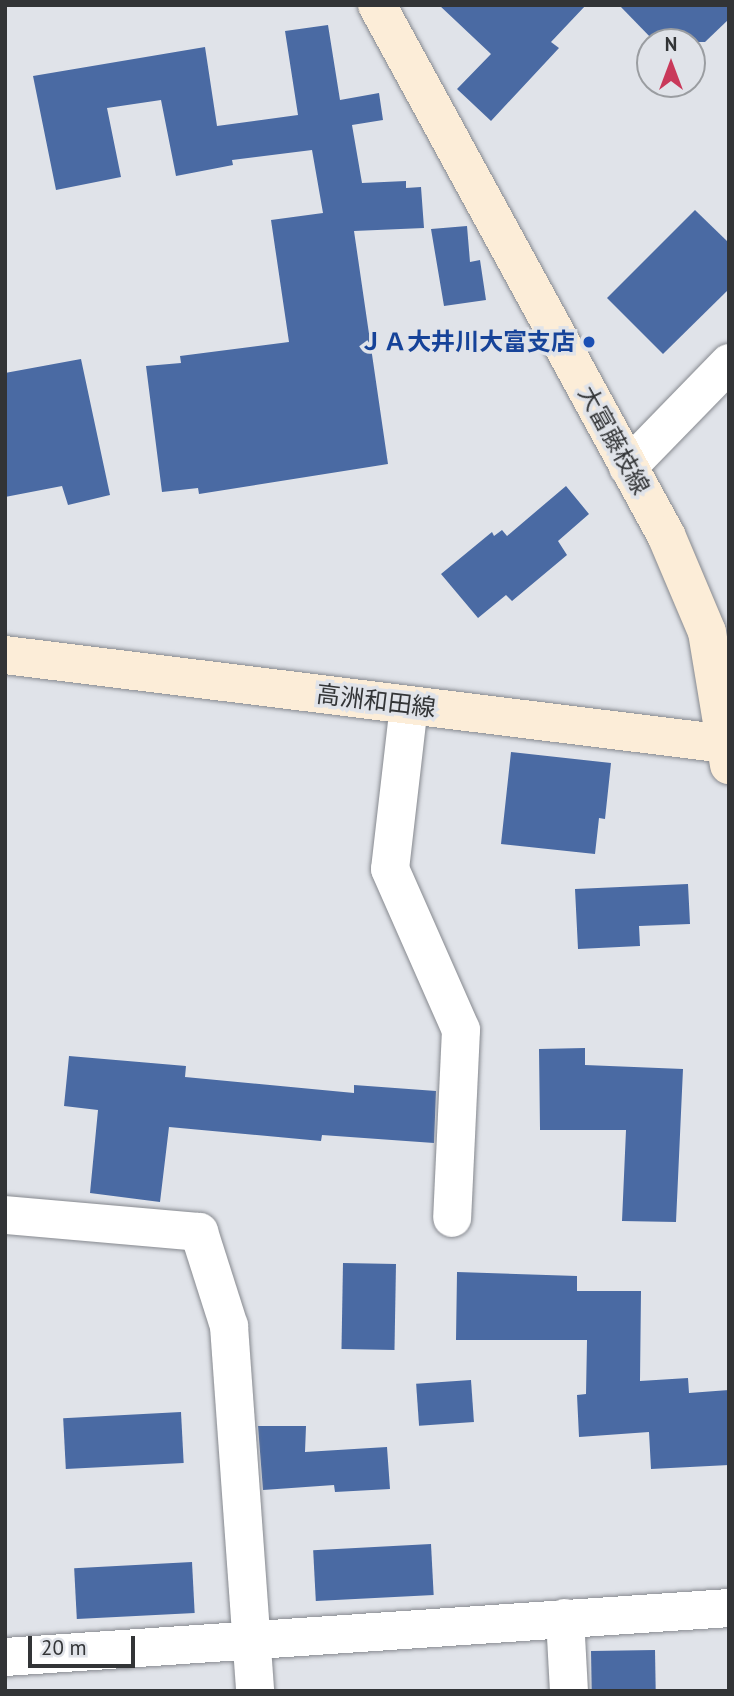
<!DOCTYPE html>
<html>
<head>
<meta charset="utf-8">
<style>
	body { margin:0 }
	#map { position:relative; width:734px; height:1696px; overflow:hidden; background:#e0e3e9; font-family:"PT Sans","Noto Sans JP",sans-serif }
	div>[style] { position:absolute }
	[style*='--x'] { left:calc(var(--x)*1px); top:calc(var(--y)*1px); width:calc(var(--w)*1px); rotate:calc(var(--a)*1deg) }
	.building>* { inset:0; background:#4a6aa3; transform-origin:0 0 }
	.roads { filter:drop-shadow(0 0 2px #86898f) drop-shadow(0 0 2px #86898f) }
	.street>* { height:38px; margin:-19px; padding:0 19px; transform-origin:19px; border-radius:19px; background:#fff }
	.secondary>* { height:38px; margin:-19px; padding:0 19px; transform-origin:19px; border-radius:19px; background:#fcedd8 }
	.dots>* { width:19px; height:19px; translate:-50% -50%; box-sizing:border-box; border:4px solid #e0e3e9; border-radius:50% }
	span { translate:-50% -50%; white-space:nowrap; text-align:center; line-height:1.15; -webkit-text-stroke:7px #e0e3e9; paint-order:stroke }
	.transit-label { font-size:24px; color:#164399; font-weight:700 }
	.right { translate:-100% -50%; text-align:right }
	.street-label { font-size:24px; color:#323436 }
	.frame { position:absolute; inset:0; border:7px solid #323436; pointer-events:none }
	.north { position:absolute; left:636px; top:28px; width:70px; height:70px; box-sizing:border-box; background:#e0e3e9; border:2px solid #9a9da1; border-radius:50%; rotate:0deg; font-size:19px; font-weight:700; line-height:28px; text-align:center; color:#323436 }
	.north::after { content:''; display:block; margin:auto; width:24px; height:32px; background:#c9395a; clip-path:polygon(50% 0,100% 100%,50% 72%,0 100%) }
	.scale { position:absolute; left:28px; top:1636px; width:107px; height:32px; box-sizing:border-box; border:4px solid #323436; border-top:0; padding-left:9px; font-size:21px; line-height:24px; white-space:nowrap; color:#323436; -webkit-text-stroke:5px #e0e3e9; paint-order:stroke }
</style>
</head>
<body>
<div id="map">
	<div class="building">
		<div style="clip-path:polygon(439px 5px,586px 5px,551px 42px,559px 48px,491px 121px,457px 89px,491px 54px)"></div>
		<div style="clip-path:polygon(619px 5px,729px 5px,729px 19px,705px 42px,655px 42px)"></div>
		<div style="clip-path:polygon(328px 25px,340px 100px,379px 93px,383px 120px,352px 125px,362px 183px,406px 181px,406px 188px,421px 187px,424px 228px,354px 231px,388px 464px,199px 494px,198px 488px,162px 492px,146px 366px,181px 363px,180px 356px,289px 342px,271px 220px,323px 213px,312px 150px,232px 160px,233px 165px,176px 176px,161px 100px,107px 108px,121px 177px,56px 190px,33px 76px,205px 47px,217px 126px,298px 115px,285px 31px)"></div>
		<div style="clip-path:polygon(695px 210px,729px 243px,729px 289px,663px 354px,607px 298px)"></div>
		<div style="clip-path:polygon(467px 226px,470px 262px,480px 260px,486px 300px,444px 306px,431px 229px)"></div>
		<div style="clip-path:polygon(81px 359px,110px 495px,68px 505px,62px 486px,5px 497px,5px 373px)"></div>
		<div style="clip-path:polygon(566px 486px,589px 514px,558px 541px,567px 555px,512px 601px,506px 595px,478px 618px,441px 574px,492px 532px,494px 536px,502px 530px,507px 536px)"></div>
		<div style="clip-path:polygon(511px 752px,611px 763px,605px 819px,599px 818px,595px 854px,501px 844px)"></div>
		<div style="clip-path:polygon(688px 884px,690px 924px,639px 926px,640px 946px,578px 949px,575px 889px)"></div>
		<div style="clip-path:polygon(585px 1048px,585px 1065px,683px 1069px,676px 1222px,622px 1221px,626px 1130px,540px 1130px,539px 1049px)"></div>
		<div style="clip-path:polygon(69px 1056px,186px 1066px,185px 1077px,354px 1093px,354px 1085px,436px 1091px,434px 1143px,322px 1135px,321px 1141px,169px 1127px,160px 1202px,90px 1193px,98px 1110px,64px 1106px)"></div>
		<div style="left:343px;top:1263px;width:53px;height:86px;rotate:1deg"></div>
		<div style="clip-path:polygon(457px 1272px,577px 1276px,577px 1291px,641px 1291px,640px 1381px,688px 1378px,689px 1393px,729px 1390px,729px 1465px,651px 1469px,649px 1432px,579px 1437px,577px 1395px,586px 1394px,587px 1340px,456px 1340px)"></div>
		<div style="left:471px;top:1380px;width:42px;height:55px;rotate:86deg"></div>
		<div style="left:181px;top:1412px;width:51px;height:118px;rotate:87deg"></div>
		<div style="clip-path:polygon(258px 1426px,306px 1426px,305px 1452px,387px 1447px,390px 1489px,335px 1492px,334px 1485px,263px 1490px)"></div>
		<div style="left:431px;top:1544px;width:51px;height:118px;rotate:87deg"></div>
		<div style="left:192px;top:1562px;width:51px;height:118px;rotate:87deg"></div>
		<div style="left:655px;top:1650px;width:41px;height:64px;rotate:89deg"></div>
	</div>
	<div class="roads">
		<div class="street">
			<div style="--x:628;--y:467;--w:145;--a:-45.8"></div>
			<div style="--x:409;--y:705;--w:165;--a:96.6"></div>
			<div style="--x:390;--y:869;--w:176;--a:66.2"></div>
			<div style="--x:461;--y:1030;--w:188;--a:92.7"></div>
			<div style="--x:5;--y:1215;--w:195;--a:5"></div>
			<div style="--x:199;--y:1232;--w:99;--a:72.3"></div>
			<div style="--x:229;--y:1326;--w:366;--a:85.9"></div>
			<div style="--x:565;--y:1618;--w:73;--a:86.9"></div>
			<div style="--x:5;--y:1657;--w:726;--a:-3.87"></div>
		</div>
		<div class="secondary">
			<div style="--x:377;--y:5;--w:604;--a:61.4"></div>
			<div style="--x:666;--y:535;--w:105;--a:67.1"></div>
			<div style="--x:707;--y:632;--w:135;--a:80.6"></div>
			<div style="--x:5;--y:655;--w:726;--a:7.04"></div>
		</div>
	</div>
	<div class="dots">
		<div style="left:589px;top:342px;background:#1a4fb4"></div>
	</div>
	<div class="transit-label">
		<span class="right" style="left:575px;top:342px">ＪＡ大井川大富支店</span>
	</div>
	<div class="street-label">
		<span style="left:614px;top:440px;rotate:61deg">大富藤枝線</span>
		<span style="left:376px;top:701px;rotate:7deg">高洲和田線</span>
	</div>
	<div class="frame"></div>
	<div class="north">N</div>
	<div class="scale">20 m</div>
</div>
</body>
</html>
